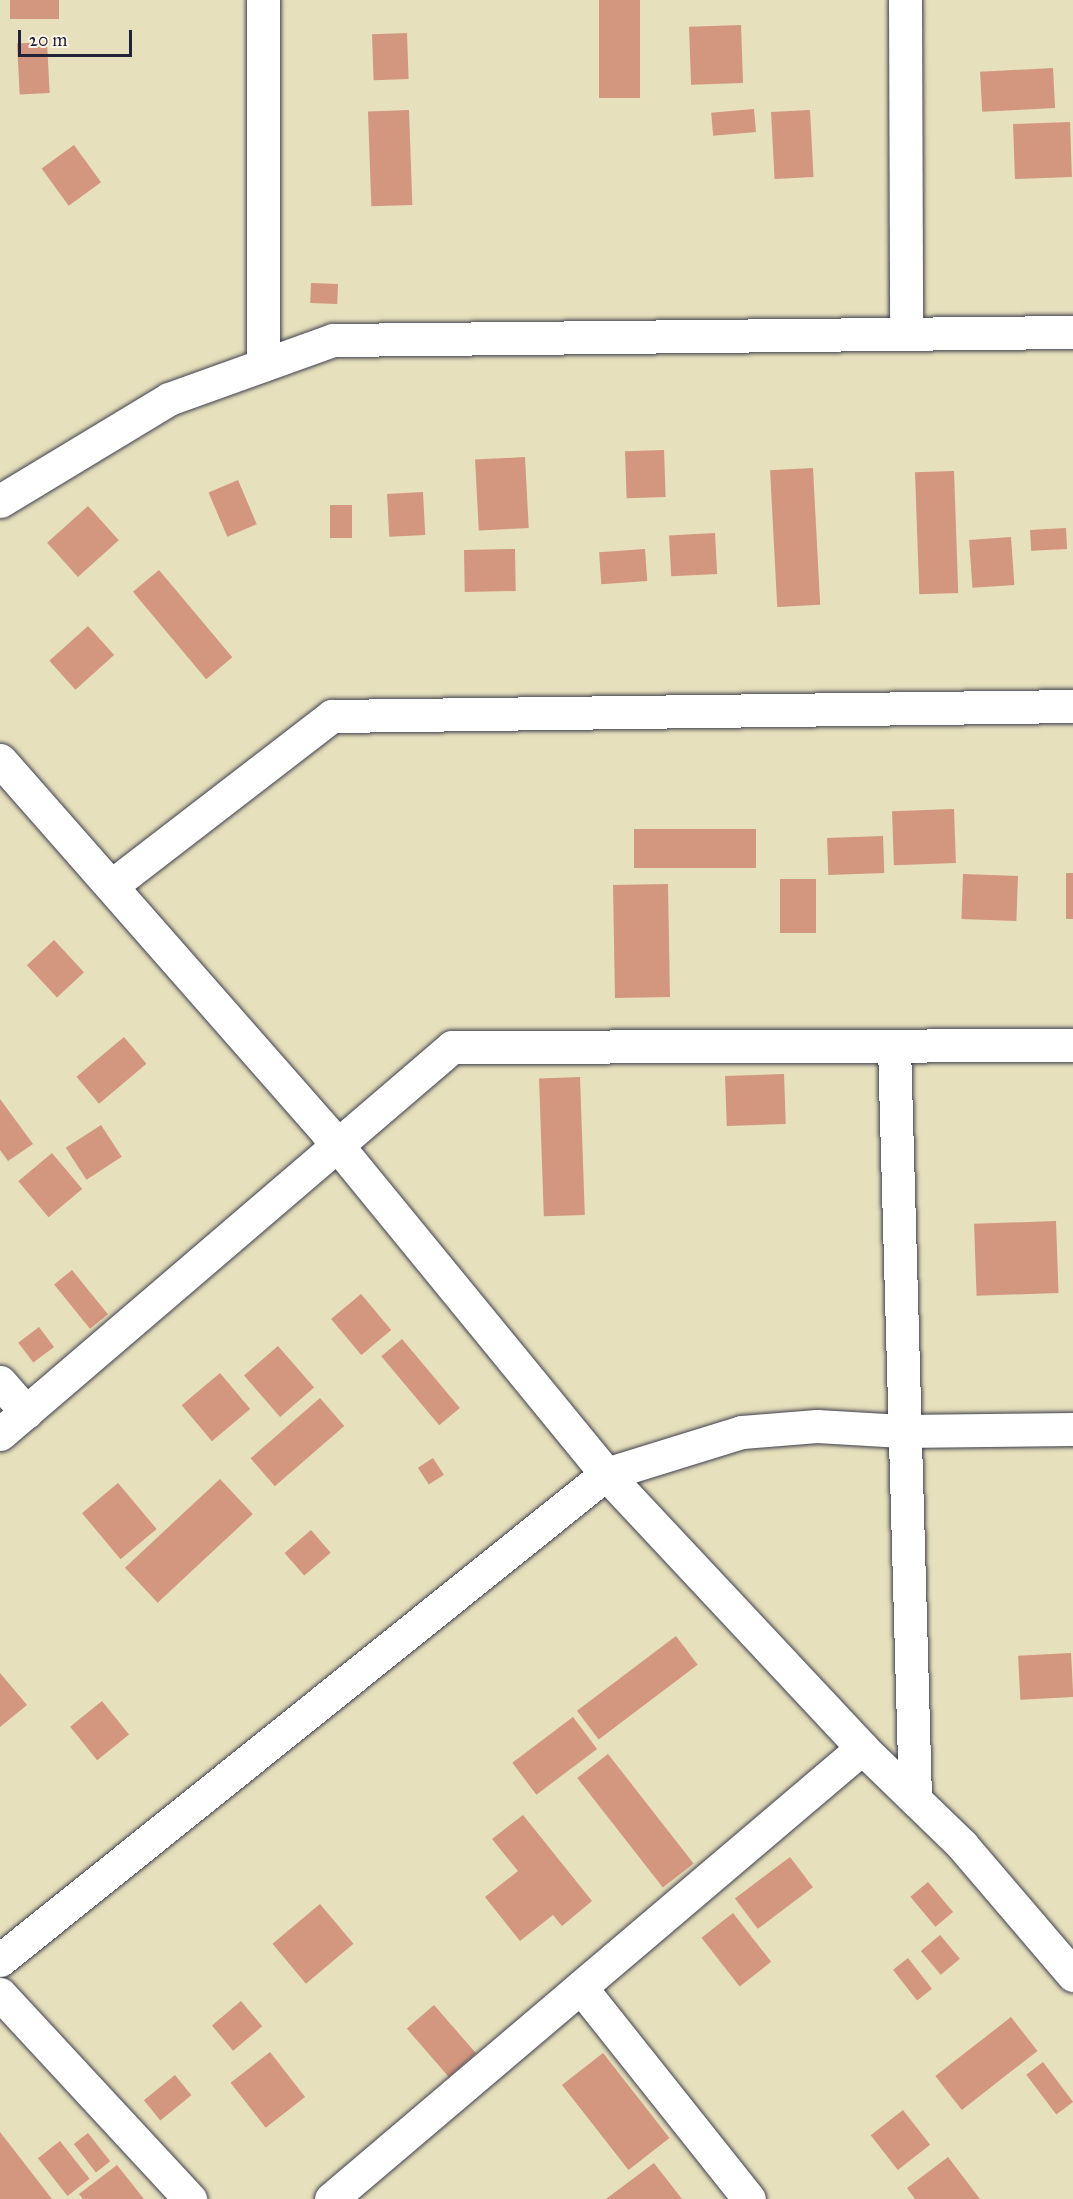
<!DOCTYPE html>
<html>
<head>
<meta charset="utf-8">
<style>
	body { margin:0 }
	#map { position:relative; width:1073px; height:2199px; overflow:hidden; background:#e6e0bc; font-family:"IM FELL Great Primer",serif }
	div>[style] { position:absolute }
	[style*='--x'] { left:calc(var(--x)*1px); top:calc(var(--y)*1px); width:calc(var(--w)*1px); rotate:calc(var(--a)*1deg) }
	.building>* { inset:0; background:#d3967f; transform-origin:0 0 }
	.roads { filter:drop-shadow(0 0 2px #3f3e4e) drop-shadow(0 0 2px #3f3e4e) }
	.minor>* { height:33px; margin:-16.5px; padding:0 16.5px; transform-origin:16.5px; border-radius:16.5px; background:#fff }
	.tertiary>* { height:33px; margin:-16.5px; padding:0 16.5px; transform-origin:16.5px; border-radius:16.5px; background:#fff }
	span { translate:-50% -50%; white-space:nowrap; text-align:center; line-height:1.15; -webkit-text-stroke:6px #fcf5e5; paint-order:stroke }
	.scale { position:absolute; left:18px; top:30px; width:114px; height:27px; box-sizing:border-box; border:3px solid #22223b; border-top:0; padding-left:8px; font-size:18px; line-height:21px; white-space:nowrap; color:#22223b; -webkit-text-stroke:4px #fcf5e5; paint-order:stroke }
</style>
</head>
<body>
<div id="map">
	<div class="building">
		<div style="left:10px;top:0;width:49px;height:19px"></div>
		<div style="left:599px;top:0;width:41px;height:98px"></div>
		<div style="left:741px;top:25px;width:58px;height:52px;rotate:88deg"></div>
		<div style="left:407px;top:33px;width:46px;height:35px;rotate:88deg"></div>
		<div style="left:47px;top:42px;width:51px;height:30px;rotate:87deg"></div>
		<div style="left:1053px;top:68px;width:40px;height:73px;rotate:87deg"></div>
		<div style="left:754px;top:109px;width:23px;height:43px;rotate:85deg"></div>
		<div style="left:409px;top:110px;width:95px;height:41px;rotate:88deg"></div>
		<div style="left:810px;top:110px;width:67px;height:39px;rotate:87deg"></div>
		<div style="left:1070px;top:122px;width:55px;height:57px;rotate:88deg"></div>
		<div style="left:74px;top:145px;width:46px;height:40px;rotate:54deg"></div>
		<div style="left:311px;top:283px;width:27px;height:20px;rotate:2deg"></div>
		<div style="left:664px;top:450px;width:47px;height:39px;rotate:88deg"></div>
		<div style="left:525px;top:457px;width:71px;height:50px;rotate:87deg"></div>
		<div style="left:813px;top:468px;width:137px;height:43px;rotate:87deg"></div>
		<div style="left:954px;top:471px;width:122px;height:39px;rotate:88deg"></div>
		<div style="left:238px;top:480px;width:48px;height:32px;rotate:67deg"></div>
		<div style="left:423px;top:492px;width:43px;height:36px;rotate:87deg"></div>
		<div style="left:330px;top:505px;width:22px;height:33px"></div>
		<div style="left:88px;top:506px;width:46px;height:55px;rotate:48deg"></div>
		<div style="left:1066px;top:528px;width:21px;height:36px;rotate:87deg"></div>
		<div style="left:715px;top:533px;width:41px;height:46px;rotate:87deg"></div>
		<div style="left:1011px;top:537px;width:48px;height:42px;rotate:86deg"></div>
		<div style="left:515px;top:549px;width:42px;height:51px;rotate:89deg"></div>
		<div style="left:645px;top:549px;width:32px;height:46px;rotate:86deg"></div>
		<div style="left:159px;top:570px;width:114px;height:34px;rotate:50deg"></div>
		<div style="left:88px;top:626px;width:39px;height:52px;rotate:48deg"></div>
		<div style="left:954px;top:809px;width:54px;height:62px;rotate:88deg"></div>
		<div style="left:756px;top:829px;width:39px;height:122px;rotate:90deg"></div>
		<div style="left:883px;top:836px;width:37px;height:56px;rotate:88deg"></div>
		<div style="left:1066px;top:873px;width:7px;height:46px"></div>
		<div style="left:963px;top:874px;width:55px;height:45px;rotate:2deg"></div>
		<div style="left:780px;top:879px;width:36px;height:54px"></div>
		<div style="left:668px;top:884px;width:113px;height:55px;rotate:89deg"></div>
		<div style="left:54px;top:940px;width:44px;height:37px;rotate:47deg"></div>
		<div style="left:124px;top:1037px;width:35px;height:62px;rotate:50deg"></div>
		<div style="left:784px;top:1074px;width:50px;height:59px;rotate:88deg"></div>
		<div style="left:580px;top:1077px;width:138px;height:41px;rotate:88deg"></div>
		<div style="clip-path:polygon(0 1099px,33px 1144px,8px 1161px,0 1150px)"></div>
		<div style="left:101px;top:1125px;width:38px;height:42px;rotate:57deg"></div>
		<div style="left:52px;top:1153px;width:47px;height:44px;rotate:50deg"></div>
		<div style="left:1056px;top:1221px;width:72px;height:82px;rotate:88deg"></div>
		<div style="left:72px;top:1270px;width:57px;height:23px;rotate:51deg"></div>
		<div style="left:361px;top:1294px;width:47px;height:39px;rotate:50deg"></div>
		<div style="left:39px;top:1327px;width:25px;height:26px;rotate:53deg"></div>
		<div style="left:402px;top:1339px;width:90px;height:27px;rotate:50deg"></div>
		<div style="left:278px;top:1346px;width:55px;height:45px;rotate:49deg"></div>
		<div style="left:220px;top:1373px;width:47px;height:50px;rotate:50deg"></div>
		<div style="left:320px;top:1398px;width:37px;height:92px;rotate:49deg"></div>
		<div style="left:433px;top:1458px;width:20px;height:18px;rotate:57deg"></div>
		<div style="left:220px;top:1479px;width:48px;height:130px;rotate:47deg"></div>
		<div style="left:118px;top:1483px;width:60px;height:47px;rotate:50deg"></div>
		<div style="left:311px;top:1530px;width:30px;height:35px;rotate:49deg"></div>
		<div style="left:676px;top:1636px;width:36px;height:124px;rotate:53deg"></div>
		<div style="left:1071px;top:1653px;width:44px;height:53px;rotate:87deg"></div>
		<div style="clip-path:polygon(0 1673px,27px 1705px,0 1727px)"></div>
		<div style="left:102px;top:1701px;width:43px;height:41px;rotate:51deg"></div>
		<div style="left:573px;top:1717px;width:40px;height:76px;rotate:53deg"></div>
		<div style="left:608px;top:1754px;width:139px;height:39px;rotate:52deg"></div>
		<div style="clip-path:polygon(523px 1815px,592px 1901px,562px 1926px,553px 1915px,520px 1941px,485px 1897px,518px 1871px,492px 1839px)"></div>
		<div style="left:790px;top:1857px;width:38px;height:69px;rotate:53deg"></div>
		<div style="left:928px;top:1882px;width:39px;height:23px;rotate:50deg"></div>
		<div style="left:320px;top:1904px;width:52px;height:62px;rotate:50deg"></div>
		<div style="left:733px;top:1913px;width:62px;height:40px;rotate:52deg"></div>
		<div style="left:940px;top:1935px;width:31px;height:25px;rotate:50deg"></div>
		<div style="left:908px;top:1958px;width:39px;height:19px;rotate:52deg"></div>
		<div style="left:241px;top:2001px;width:33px;height:38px;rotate:50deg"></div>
		<div style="left:434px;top:2005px;width:64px;height:36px;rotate:49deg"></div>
		<div style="left:1011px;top:2017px;width:43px;height:96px;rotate:52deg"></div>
		<div style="left:270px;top:2052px;width:57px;height:50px;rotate:52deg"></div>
		<div style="left:603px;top:2053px;width:108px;height:52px;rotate:52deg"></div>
		<div style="left:1043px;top:2062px;width:50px;height:21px;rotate:53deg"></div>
		<div style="left:175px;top:2075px;width:26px;height:40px;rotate:51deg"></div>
		<div style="left:903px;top:2110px;width:44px;height:41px;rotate:52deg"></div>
		<div style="clip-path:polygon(0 2132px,52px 2199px,0 2199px)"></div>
		<div style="left:88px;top:2133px;width:36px;height:18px;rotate:52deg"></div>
		<div style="left:60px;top:2141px;width:48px;height:28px;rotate:52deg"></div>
		<div style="clip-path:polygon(948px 2157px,980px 2199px,915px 2199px,907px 2188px)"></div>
		<div style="clip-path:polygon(654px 2163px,682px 2199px,606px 2199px)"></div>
		<div style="clip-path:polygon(117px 2165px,144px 2199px,83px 2199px,79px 2194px)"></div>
	</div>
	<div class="roads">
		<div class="minor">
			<div style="--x:263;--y:0;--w:365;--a:90"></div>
			<div style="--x:905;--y:0;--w:334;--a:89.8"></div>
			<div style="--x:0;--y:501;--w:197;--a:-31.1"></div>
			<div style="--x:169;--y:399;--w:174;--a:-19.8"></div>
			<div style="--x:333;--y:340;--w:740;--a:-0.62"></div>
			<div style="--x:0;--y:760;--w:497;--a:48.7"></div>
			<div style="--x:328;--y:1134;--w:439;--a:50.7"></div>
			<div style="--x:606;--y:1474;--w:375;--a:46.9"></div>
			<div style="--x:862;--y:1748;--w:139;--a:44.1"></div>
			<div style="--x:962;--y:1845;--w:171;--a:49.5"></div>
			<div style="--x:111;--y:886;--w:279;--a:-37.6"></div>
			<div style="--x:332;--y:716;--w:741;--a:-0.77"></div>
			<div style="--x:894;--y:1046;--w:753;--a:88.4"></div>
			<div style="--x:0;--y:1382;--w:40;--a:49"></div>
			<div style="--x:0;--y:1434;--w:595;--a:-40.57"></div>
			<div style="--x:452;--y:1047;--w:621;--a:-0.18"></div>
			<div style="--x:582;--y:1989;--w:268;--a:51.5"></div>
			<div style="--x:0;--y:1994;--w:280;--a:47.2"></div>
			<div style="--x:331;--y:2199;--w:697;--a:-40.34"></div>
		</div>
		<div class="tertiary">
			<div style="--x:0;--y:1960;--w:777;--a:-38.73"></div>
			<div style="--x:606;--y:1474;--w:142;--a:-17.2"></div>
			<div style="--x:742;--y:1432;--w:75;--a:-4.6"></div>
			<div style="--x:817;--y:1426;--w:85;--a:3.4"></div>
			<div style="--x:902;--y:1431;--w:171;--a:-0.7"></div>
		</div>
	</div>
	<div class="scale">20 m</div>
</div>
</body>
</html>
